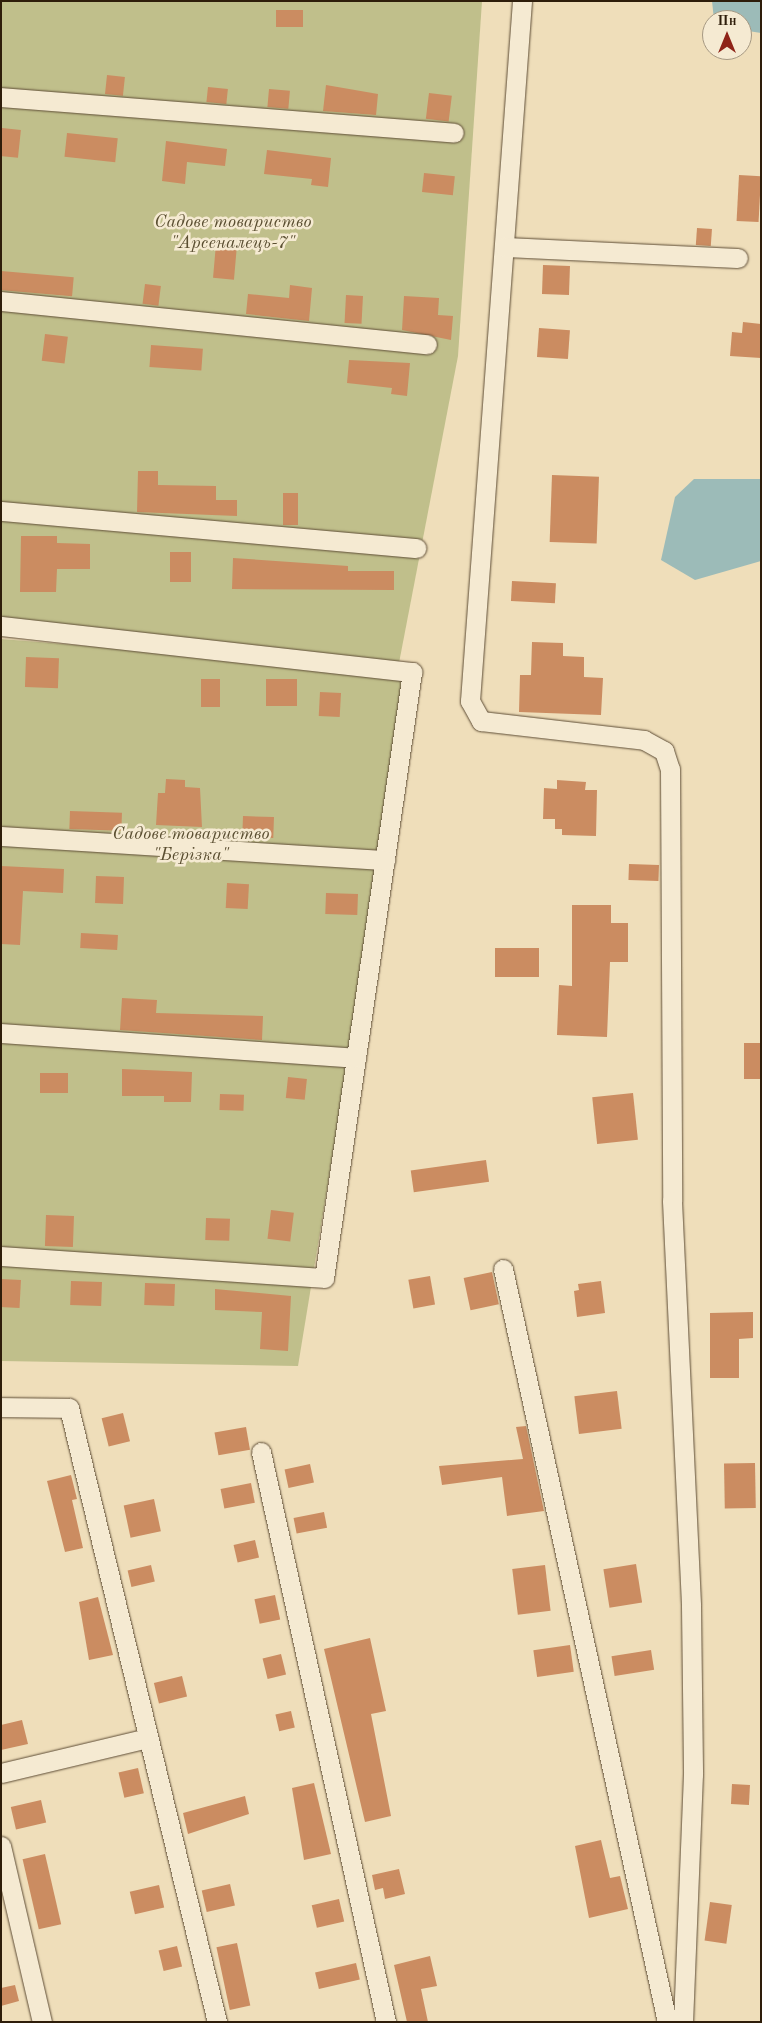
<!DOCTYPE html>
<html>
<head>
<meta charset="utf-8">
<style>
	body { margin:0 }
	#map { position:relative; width:762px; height:2023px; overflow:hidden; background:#efdeba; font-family:"Old Standard TT",serif }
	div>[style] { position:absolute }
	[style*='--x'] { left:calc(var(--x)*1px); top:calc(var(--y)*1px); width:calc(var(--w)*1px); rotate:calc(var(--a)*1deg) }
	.green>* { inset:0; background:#c0bf8b }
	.water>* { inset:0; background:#9cbbb8 }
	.building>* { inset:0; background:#cb8c61; transform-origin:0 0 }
	.roads { filter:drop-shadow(0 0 1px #5e4d36) drop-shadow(0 0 1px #5e4d36) }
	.street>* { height:19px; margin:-9.5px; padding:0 9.5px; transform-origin:9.5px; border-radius:9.5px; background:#f5ead2 }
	span { translate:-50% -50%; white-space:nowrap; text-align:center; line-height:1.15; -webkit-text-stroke:5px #f5ead2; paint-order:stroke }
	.park-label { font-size:18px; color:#5a4e31; font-style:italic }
	.frame { position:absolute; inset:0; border:2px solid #2e1d0a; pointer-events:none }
	.north { position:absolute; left:702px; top:10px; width:50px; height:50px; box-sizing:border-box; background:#f5ead2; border:1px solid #a59882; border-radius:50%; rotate:0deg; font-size:14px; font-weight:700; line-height:20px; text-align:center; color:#2e1d0a }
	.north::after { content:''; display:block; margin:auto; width:18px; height:22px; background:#8f2418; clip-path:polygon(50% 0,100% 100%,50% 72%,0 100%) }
</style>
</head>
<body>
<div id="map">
	<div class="green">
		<div style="clip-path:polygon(1px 1px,482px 1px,458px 356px,399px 663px,1px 623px)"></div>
		<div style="clip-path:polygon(1px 639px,412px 672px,298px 1366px,1px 1361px)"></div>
	</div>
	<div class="water">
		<div style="clip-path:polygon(712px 1px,761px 1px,761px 33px,742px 30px,742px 20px,714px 20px)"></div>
		<div style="clip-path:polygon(694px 479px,761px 479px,761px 561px,695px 580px,661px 560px,675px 497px)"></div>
	</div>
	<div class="building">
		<div style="left:276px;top:10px;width:27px;height:17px"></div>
		<div style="left:107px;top:75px;width:18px;height:19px;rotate:6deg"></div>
		<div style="clip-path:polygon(326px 85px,378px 94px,376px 115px,323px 111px)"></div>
		<div style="left:208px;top:87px;width:20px;height:15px;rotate:6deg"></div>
		<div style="left:269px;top:89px;width:21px;height:18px;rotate:5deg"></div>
		<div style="left:429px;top:93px;width:23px;height:26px;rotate:7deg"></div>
		<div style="left:2px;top:128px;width:19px;height:28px;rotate:6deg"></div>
		<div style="left:67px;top:133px;width:51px;height:24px;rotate:6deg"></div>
		<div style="clip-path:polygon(166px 141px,227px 149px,225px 166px,187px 162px,185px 184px,162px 181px)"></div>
		<div style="clip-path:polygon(267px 150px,331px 158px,328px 187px,311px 185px,312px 179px,264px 174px)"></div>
		<div style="left:424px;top:173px;width:31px;height:19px;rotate:6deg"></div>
		<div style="left:739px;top:175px;width:22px;height:46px;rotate:3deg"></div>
		<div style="left:697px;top:228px;width:15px;height:17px;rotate:4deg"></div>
		<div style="left:216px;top:244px;width:21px;height:34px;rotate:5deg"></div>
		<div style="left:543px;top:265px;width:27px;height:29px;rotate:2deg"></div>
		<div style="left:1px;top:271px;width:73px;height:19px;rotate:5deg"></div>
		<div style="left:145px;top:284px;width:16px;height:20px;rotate:7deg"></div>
		<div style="clip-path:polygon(290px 285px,312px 288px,309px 321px,246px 314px,248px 294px,289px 298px)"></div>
		<div style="left:346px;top:295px;width:17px;height:28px;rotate:3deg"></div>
		<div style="clip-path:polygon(404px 296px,439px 298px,438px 315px,453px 316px,451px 340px,402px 330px)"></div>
		<div style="clip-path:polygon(743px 322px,761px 324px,761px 358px,730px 356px,732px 332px,742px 333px)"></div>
		<div style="left:539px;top:328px;width:31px;height:29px;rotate:4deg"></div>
		<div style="left:45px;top:334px;width:23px;height:27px;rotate:7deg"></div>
		<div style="left:151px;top:345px;width:52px;height:22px;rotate:4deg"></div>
		<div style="clip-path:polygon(349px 360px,410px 363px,407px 396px,391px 394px,392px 388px,347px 383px)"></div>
		<div style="clip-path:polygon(138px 471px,158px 471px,158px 485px,216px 486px,216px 500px,237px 500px,237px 516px,137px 512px)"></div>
		<div style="left:552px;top:475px;width:47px;height:67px;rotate:2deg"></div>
		<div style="left:283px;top:493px;width:15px;height:32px"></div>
		<div style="clip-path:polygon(21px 536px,57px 536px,57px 543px,90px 544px,90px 569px,57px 569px,56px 592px,20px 592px)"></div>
		<div style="left:170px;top:552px;width:21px;height:30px"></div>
		<div style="clip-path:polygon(233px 558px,348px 566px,348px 571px,394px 571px,394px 590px,232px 589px)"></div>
		<div style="left:512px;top:581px;width:44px;height:20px;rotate:3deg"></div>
		<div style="clip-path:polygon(532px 642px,563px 643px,563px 656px,584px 657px,584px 677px,603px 678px,601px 715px,519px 712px,520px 675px,531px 675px)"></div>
		<div style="left:26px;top:657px;width:33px;height:30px;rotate:2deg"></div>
		<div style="left:201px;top:679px;width:19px;height:28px"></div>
		<div style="left:266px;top:679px;width:31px;height:27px"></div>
		<div style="left:320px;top:692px;width:21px;height:24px;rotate:3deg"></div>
		<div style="clip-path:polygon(166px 779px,185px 780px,185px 787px,200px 788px,202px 827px,156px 825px,158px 793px,165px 793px)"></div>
		<div style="clip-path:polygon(557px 780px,586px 782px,585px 790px,597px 790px,596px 836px,562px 835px,562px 829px,555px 829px,555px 819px,543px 819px,544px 788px,557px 789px)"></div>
		<div style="left:70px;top:811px;width:52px;height:18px;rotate:2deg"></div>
		<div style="left:243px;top:816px;width:31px;height:21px;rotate:2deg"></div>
		<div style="left:629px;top:864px;width:30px;height:16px;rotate:2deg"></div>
		<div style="clip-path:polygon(1px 866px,64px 869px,63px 893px,23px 891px,20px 945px,1px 944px)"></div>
		<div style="left:96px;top:876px;width:28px;height:27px;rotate:2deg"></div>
		<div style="left:227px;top:883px;width:22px;height:25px;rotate:3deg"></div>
		<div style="left:326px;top:893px;width:32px;height:21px;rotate:2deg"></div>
		<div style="clip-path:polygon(572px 905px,611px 905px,611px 923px,628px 923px,628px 962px,610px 962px,607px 1037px,557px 1035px,559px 985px,572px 986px)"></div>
		<div style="left:81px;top:933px;width:37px;height:15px;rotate:3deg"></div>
		<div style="left:495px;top:948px;width:44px;height:29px"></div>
		<div style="clip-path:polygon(122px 998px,157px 1000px,156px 1013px,263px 1016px,262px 1040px,120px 1030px)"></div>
		<div style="left:744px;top:1043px;width:17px;height:36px"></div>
		<div style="clip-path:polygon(122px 1069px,192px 1072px,191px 1102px,164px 1102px,164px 1096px,122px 1096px)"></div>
		<div style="left:40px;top:1073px;width:28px;height:20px"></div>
		<div style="left:288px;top:1077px;width:19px;height:21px;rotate:6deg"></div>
		<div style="left:633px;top:1093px;width:47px;height:41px;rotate:84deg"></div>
		<div style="left:220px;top:1094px;width:24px;height:16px;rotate:2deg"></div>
		<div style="left:486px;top:1160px;width:22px;height:76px;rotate:82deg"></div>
		<div style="left:271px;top:1210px;width:23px;height:29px;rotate:7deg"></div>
		<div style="left:46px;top:1215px;width:28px;height:31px;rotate:2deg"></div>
		<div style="left:206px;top:1218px;width:24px;height:22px;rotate:2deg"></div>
		<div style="left:492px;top:1272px;width:33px;height:29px;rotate:78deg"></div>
		<div style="left:430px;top:1276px;width:29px;height:22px;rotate:80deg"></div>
		<div style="left:1px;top:1279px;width:20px;height:28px;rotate:3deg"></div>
		<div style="left:71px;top:1281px;width:31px;height:24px;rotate:2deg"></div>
		<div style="clip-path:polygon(601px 1281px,605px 1313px,577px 1317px,574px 1291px,579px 1290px,578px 1284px)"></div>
		<div style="left:145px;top:1283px;width:30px;height:22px;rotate:2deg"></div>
		<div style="clip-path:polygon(215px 1289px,291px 1296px,288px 1351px,260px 1349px,262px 1312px,215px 1310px)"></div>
		<div style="clip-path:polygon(753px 1312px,753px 1338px,739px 1339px,739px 1378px,710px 1378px,710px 1313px)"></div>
		<div style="left:617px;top:1391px;width:38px;height:43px;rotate:83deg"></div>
		<div style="left:123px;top:1413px;width:29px;height:22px;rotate:76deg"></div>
		<div style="clip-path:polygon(526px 1426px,544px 1511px,507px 1516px,502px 1477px,442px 1485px,439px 1466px,523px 1459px,516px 1427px)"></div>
		<div style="left:246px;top:1427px;width:23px;height:32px;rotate:80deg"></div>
		<div style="left:755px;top:1463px;width:45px;height:31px;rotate:89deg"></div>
		<div style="left:310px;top:1464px;width:19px;height:26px;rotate:78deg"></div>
		<div style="clip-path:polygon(71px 1475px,77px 1499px,72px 1500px,83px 1548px,65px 1552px,47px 1481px)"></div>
		<div style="left:251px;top:1483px;width:20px;height:31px;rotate:79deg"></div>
		<div style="left:154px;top:1499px;width:33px;height:31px;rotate:78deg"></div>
		<div style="left:324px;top:1512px;width:16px;height:31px;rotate:79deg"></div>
		<div style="left:255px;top:1540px;width:18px;height:22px;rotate:77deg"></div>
		<div style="left:636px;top:1564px;width:39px;height:33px;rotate:81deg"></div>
		<div style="left:151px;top:1565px;width:17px;height:24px;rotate:77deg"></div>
		<div style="left:545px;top:1565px;width:46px;height:33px;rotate:83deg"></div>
		<div style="left:275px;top:1595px;width:25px;height:21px;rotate:78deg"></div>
		<div style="clip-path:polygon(98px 1597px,113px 1655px,89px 1660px,79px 1602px)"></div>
		<div style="clip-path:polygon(370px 1638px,386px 1711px,371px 1714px,391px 1816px,365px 1822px,324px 1649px)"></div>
		<div style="left:570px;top:1645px;width:27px;height:37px;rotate:82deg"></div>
		<div style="left:651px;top:1650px;width:20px;height:40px;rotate:81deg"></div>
		<div style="left:281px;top:1654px;width:21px;height:19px;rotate:76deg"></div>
		<div style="left:182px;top:1676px;width:21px;height:29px;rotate:76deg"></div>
		<div style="left:291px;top:1711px;width:17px;height:16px;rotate:77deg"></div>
		<div style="clip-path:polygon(22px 1720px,28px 1744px,1px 1750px,1px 1725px)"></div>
		<div style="left:138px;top:1768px;width:26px;height:20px;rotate:77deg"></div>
		<div style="clip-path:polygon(314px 1783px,331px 1854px,304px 1860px,292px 1788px)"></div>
		<div style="left:732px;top:1784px;width:18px;height:20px;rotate:3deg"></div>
		<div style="clip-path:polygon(245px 1796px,249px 1814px,188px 1834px,183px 1813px)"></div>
		<div style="left:41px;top:1800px;width:23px;height:31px;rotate:77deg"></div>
		<div style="clip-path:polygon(601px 1840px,610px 1878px,620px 1876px,628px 1909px,589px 1918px,575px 1846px)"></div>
		<div style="left:45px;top:1854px;width:72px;height:23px;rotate:77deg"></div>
		<div style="clip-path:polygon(399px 1869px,405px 1894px,385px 1899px,383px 1888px,375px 1890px,372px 1875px)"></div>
		<div style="left:230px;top:1884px;width:22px;height:29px;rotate:77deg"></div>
		<div style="left:159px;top:1885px;width:23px;height:30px;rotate:77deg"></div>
		<div style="left:339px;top:1899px;width:23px;height:28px;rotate:77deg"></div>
		<div style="left:710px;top:1902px;width:22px;height:39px;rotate:8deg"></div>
		<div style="left:237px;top:1943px;width:64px;height:21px;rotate:78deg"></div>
		<div style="left:177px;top:1946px;width:21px;height:19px;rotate:76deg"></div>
		<div style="clip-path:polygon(430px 1956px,437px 1986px,421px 1989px,428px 2022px,407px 2022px,394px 1965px)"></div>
		<div style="left:356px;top:1963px;width:17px;height:42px;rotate:77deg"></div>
		<div style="clip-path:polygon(15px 1985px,19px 2001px,1px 2006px,1px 1988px)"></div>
	</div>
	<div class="roads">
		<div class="street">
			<div style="--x:522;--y:1;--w:702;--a:94.25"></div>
			<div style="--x:470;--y:701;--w:23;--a:61"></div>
			<div style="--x:481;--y:721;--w:164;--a:6.6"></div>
			<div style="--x:644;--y:740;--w:23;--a:29"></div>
			<div style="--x:664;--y:751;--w:19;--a:72"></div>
			<div style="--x:670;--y:769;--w:432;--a:89.7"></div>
			<div style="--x:672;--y:1201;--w:405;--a:87.3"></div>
			<div style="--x:691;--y:1606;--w:168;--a:89.3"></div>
			<div style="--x:693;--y:1774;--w:248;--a:92.3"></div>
			<div style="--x:1;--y:97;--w:454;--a:4.5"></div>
			<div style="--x:505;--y:247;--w:233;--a:2.7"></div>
			<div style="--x:1;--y:301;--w:428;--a:5.8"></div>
			<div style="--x:1;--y:511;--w:417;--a:5.1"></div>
			<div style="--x:1;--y:626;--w:414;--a:6.4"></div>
			<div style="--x:412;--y:672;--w:612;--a:98.26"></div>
			<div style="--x:324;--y:1278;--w:324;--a:-176.1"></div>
			<div style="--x:1;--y:836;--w:385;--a:3.6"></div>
			<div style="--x:1;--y:1033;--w:356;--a:4"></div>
			<div style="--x:503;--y:1269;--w:771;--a:77.71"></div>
			<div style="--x:1;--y:1407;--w:68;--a:0.8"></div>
			<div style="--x:69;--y:1408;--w:632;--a:76.45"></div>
			<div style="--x:261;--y:1452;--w:584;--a:77.63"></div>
			<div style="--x:1;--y:1773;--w:151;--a:-13.4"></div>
			<div style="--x:1;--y:1846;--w:181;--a:76.9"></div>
		</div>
	</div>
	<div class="park-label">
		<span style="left:233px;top:233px">Садове товариство<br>"Арсеналець-7"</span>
		<span style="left:191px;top:845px">Садове товариство<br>"Берізка"</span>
	</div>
	<div class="frame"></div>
	<div class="north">Пн</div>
</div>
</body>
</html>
